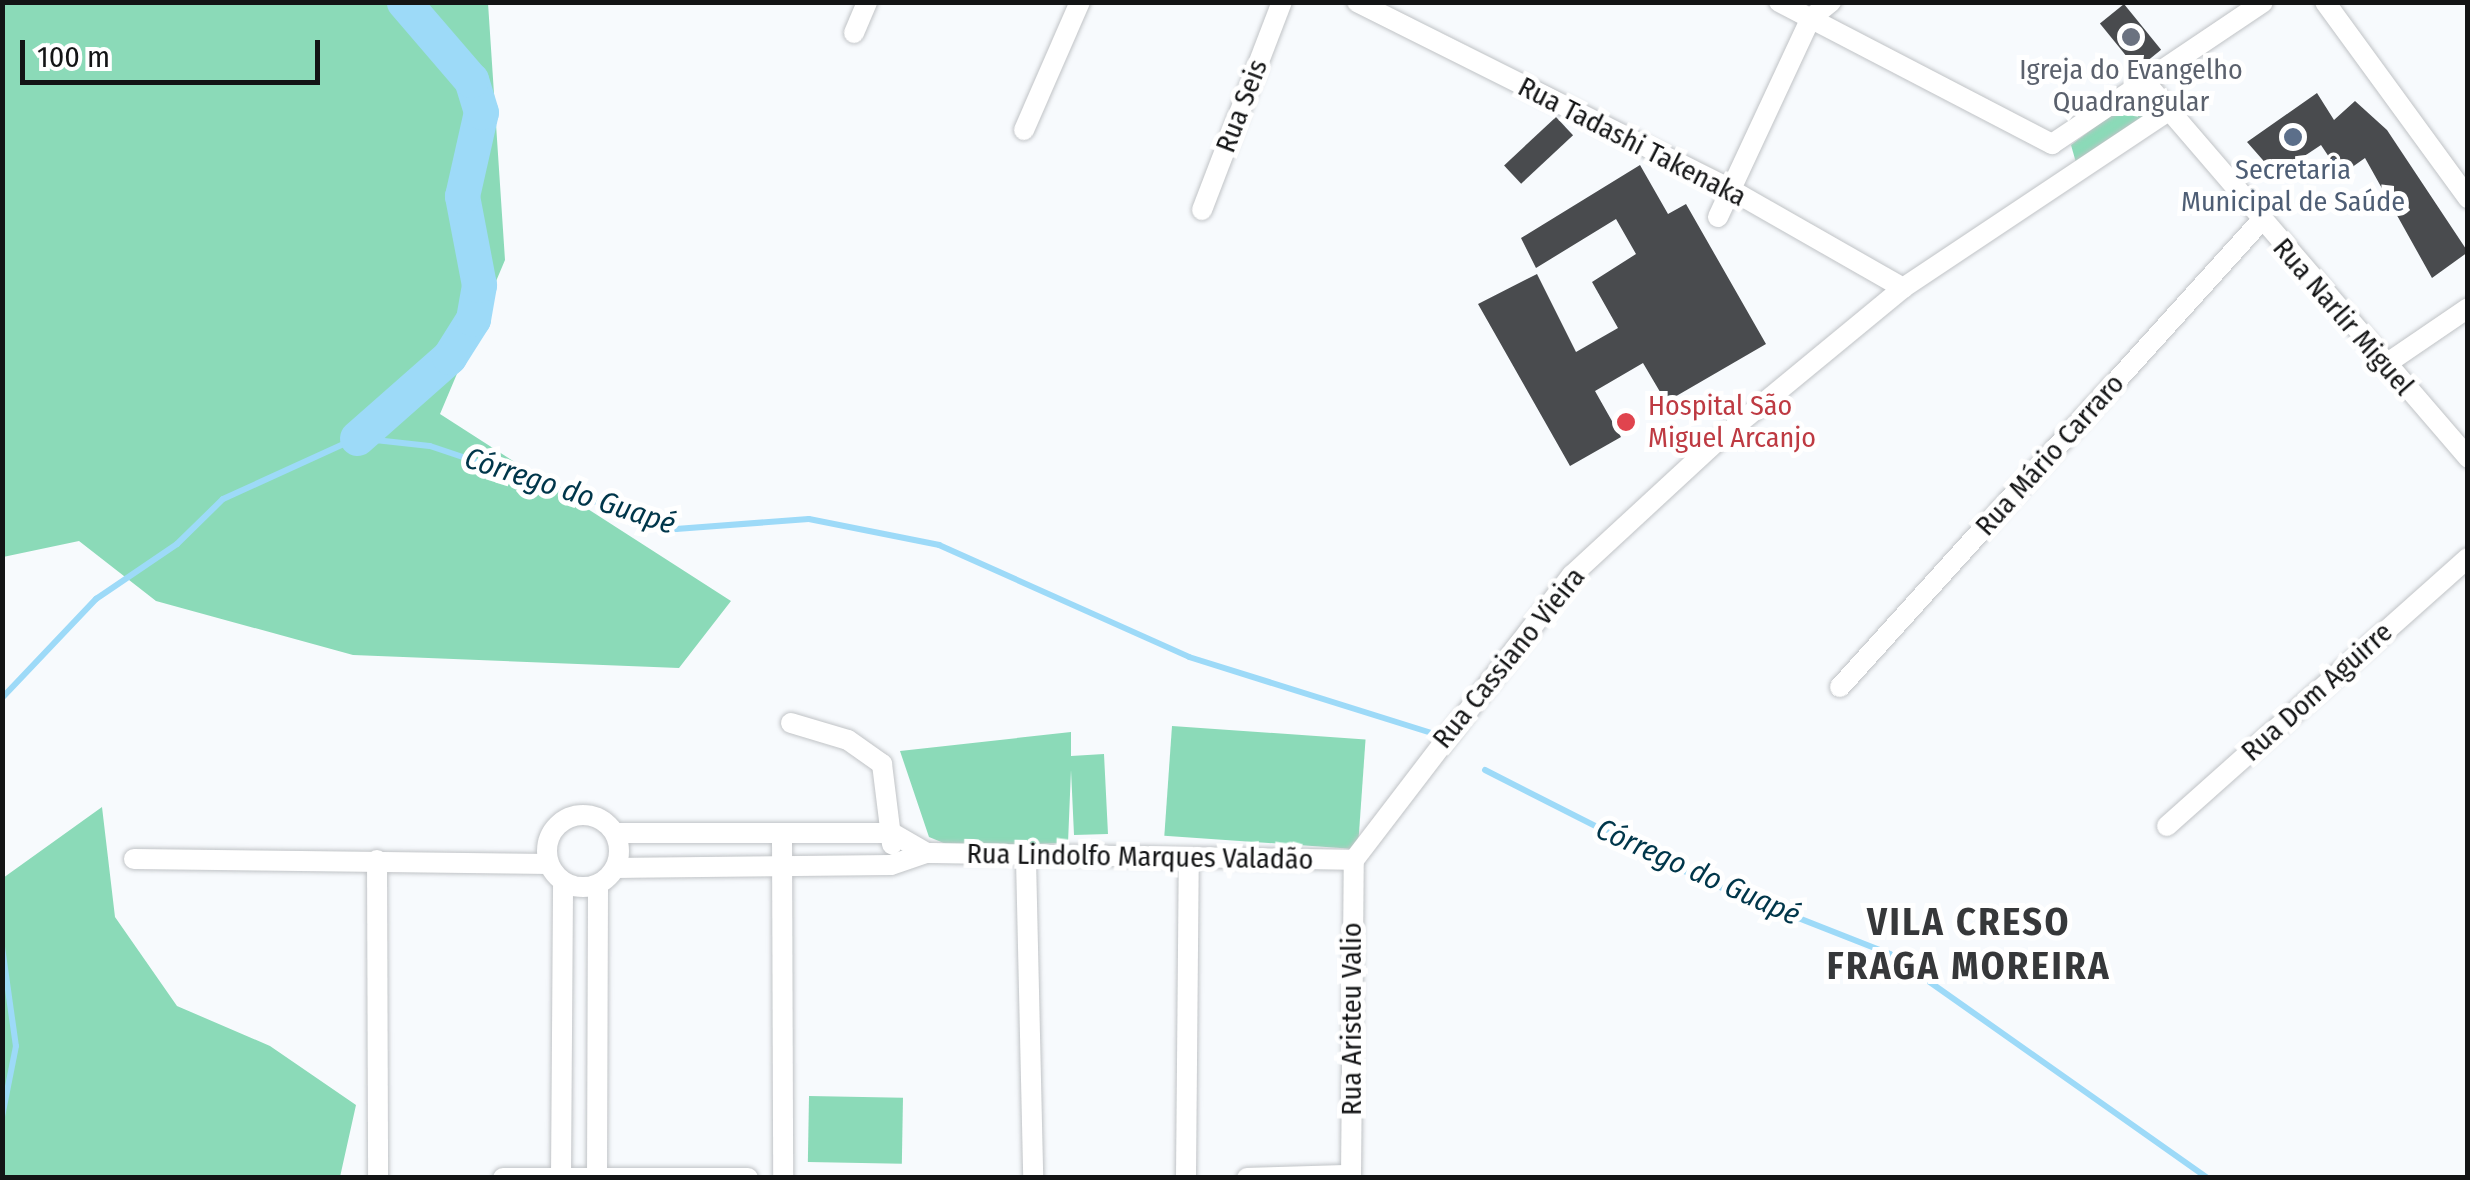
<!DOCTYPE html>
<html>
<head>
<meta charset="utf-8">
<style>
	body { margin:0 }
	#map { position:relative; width:2470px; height:1180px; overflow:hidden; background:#f7fafd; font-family:"Fira Sans Condensed",sans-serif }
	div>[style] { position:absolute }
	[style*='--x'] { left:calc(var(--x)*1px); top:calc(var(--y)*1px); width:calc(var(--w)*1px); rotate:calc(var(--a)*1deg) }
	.green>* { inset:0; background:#8bdab8; transform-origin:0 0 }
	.stream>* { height:6px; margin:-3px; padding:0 3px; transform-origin:3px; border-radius:3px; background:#9ddaf8 }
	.river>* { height:35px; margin:-17.5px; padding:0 17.5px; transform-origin:17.5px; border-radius:17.5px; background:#9ddaf8 }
	.building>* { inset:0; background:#494b4e; transform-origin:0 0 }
	.roads { filter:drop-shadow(0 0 2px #c0c3c6) drop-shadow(0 0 2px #c0c3c6) }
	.minor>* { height:20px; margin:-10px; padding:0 10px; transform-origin:10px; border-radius:10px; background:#fff }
	.minor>.ring { margin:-10px; padding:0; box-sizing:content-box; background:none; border:20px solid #fff; border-radius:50% }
	.dots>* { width:28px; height:28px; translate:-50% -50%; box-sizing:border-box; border:5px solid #fff; border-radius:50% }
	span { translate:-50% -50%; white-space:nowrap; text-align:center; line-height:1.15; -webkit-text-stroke:10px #fff; paint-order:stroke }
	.worship-label { font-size:28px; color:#5b616d }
	.street-label { font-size:28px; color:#131415 }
	.service-label { font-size:28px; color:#4e5e75 }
	.health-label { font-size:28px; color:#be3a42 }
	.left { translate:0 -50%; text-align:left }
	.water-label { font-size:30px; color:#00364a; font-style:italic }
	.district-label { font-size:38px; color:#36383a; font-weight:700; letter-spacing:2.5px }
	.frame { position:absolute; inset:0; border:5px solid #131415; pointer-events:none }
	.scale { position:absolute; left:20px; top:40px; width:300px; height:45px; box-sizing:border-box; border:5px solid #131415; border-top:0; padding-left:12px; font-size:30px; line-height:35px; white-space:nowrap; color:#131415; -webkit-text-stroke:8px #fff; paint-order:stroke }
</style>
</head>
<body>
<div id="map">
	<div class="green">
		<div style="clip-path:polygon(2px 3px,488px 3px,505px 260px,440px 414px,731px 601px,679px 668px,353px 655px,156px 601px,79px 541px,3px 557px)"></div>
		<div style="clip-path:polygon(2138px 95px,2152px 119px,2077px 166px,2071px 145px)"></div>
		<div style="left:1172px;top:726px;width:194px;height:110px;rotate:4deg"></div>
		<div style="clip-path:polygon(1071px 732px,1071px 756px,1104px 754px,1108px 834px,1074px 835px,1071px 770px,1068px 843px,951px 846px,929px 837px,900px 751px)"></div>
		<div style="clip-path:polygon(102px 807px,115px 917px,177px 1006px,270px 1046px,356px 1105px,340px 1177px,3px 1177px,3px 878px)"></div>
		<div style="left:809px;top:1096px;width:94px;height:66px;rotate:1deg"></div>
	</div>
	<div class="stream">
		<div style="--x:2;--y:698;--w:137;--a:-46.5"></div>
		<div style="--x:96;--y:599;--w:98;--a:-34.2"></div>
		<div style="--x:177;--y:544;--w:64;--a:-44.4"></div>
		<div style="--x:223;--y:499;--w:147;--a:-24.5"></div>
		<div style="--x:357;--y:438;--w:73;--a:6.3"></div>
		<div style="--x:430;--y:446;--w:260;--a:18.6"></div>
		<div style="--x:676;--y:529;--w:133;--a:-4.3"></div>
		<div style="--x:809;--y:519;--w:133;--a:11.3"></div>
		<div style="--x:939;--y:545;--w:274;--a:24.1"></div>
		<div style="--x:1189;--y:657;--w:255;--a:17.4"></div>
		<div style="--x:1485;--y:770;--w:243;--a:26.9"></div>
		<div style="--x:1702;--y:880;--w:202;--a:21.5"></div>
		<div style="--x:1890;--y:954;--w:388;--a:35.2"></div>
		<div style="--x:2;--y:947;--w:100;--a:82"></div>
		<div style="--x:16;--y:1046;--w:72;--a:101.2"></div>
	</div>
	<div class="river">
		<div style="--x:357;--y:438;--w:123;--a:-41.4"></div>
		<div style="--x:449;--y:357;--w:45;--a:-57.7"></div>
		<div style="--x:473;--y:319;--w:35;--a:-80"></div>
		<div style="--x:479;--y:285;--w:91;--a:-100.8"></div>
		<div style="--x:462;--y:196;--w:86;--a:-77.3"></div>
		<div style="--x:481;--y:112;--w:34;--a:-107"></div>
		<div style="--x:471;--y:80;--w:103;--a:-130.7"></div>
	</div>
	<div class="building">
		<div style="left:2124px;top:4px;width:59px;height:31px;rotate:51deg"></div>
		<div style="clip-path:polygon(2317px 93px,2334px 120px,2355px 101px,2387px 130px,2468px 252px,2432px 278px,2365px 158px,2341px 175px,2321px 145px,2276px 175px,2247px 142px)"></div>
		<div style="left:1556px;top:117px;width:25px;height:71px;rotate:47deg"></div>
		<div style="clip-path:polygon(1640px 165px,1668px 214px,1686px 204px,1766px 344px,1666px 402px,1643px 363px,1595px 391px,1621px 437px,1570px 466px,1478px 304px,1537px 274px,1576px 352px,1618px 328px,1592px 282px,1636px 254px,1616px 219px,1536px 268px,1521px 238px)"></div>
	</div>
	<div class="roads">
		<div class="minor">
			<div style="--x:1357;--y:2;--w:413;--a:26.6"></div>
			<div style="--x:1726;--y:187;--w:204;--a:29.7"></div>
			<div style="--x:1779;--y:2;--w:308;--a:27.5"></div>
			<div style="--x:2325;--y:2;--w:243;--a:53.9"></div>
			<div style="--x:854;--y:33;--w:34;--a:-67"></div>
			<div style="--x:2145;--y:82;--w:496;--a:49.3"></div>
			<div style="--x:1024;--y:130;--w:140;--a:-66.4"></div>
			<div style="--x:2052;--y:144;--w:254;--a:-33.9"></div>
			<div style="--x:1202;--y:210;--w:223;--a:-69"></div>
			<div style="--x:1718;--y:217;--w:220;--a:-65"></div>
			<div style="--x:1811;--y:18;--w:26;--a:-39"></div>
			<div style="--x:2386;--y:364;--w:99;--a:-34.3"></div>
			<div style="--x:1840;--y:687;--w:627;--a:-47.91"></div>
			<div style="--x:791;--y:723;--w:59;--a:16.6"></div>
			<div style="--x:848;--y:740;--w:42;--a:35.2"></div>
			<div style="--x:882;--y:764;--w:81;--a:82.9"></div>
			<div class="ring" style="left:547px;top:815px;width:52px;height:52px"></div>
			<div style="--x:2167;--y:826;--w:403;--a:-41.7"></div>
			<div style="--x:615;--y:833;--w:277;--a:0"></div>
			<div style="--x:892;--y:833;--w:39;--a:30"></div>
			<div style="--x:782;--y:837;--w:341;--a:89.8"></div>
			<div style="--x:134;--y:859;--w:415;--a:0.7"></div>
			<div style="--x:1026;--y:859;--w:319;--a:88.7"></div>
			<div style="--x:377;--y:860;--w:318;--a:89.8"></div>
			<div style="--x:1354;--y:860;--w:359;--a:-52.6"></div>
			<div style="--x:1572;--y:575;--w:195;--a:-42.7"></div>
			<div style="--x:1715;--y:443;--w:244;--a:-39.5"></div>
			<div style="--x:1903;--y:288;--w:314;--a:-33.7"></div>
			<div style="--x:616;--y:868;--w:275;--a:-0.6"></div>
			<div style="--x:891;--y:865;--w:37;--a:-19"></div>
			<div style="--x:926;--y:853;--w:428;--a:0.9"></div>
			<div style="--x:503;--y:1178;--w:245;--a:0"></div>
			<div style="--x:561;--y:1178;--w:296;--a:-89.6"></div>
			<div style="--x:597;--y:1178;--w:293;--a:-89.8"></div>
			<div style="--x:1186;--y:1178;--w:317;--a:-89.5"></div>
			<div style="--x:1247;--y:1178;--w:104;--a:-1.7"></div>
			<div style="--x:1351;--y:1178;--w:318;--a:-89.5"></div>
		</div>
	</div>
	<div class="dots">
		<div style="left:2131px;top:37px;background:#6b7280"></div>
		<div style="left:2293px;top:137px;background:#5c6f8a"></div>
		<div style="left:1626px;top:422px;background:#e0444e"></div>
	</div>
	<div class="worship-label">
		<span style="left:2131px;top:86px">Igreja do Evangelho<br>Quadrangular</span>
	</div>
	<div class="street-label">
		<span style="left:1242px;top:106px;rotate:-69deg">Rua Seis</span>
		<span style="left:1632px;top:142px;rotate:27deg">Rua Tadashi Takenaka</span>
		<span style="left:2343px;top:317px;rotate:49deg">Rua Narlir Miguel</span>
		<span style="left:2050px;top:455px;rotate:-48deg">Rua Mário Carraro</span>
		<span style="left:1509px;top:658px;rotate:-51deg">Rua Cassiano Vieira</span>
		<span style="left:2317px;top:692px;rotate:-42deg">Rua Dom Aguirre</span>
		<span style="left:1140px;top:857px;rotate:1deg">Rua Lindolfo Marques Valadão</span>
		<span style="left:1352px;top:1019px;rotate:-90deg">Rua Aristeu Valio</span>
	</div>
	<div class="service-label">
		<span style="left:2293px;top:186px">Secretaria<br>Municipal de Saúde</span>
	</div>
	<div class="health-label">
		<span class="left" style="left:1648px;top:422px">Hospital São<br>Miguel Arcanjo</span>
	</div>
	<div class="water-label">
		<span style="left:570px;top:491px;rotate:18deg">Córrego do Guapé</span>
		<span style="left:1698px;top:872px;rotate:24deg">Córrego do Guapé</span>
	</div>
	<div class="district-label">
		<span style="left:1969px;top:945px">VILA CRESO<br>FRAGA MOREIRA</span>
	</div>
	<div class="frame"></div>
	<div class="scale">100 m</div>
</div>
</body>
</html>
